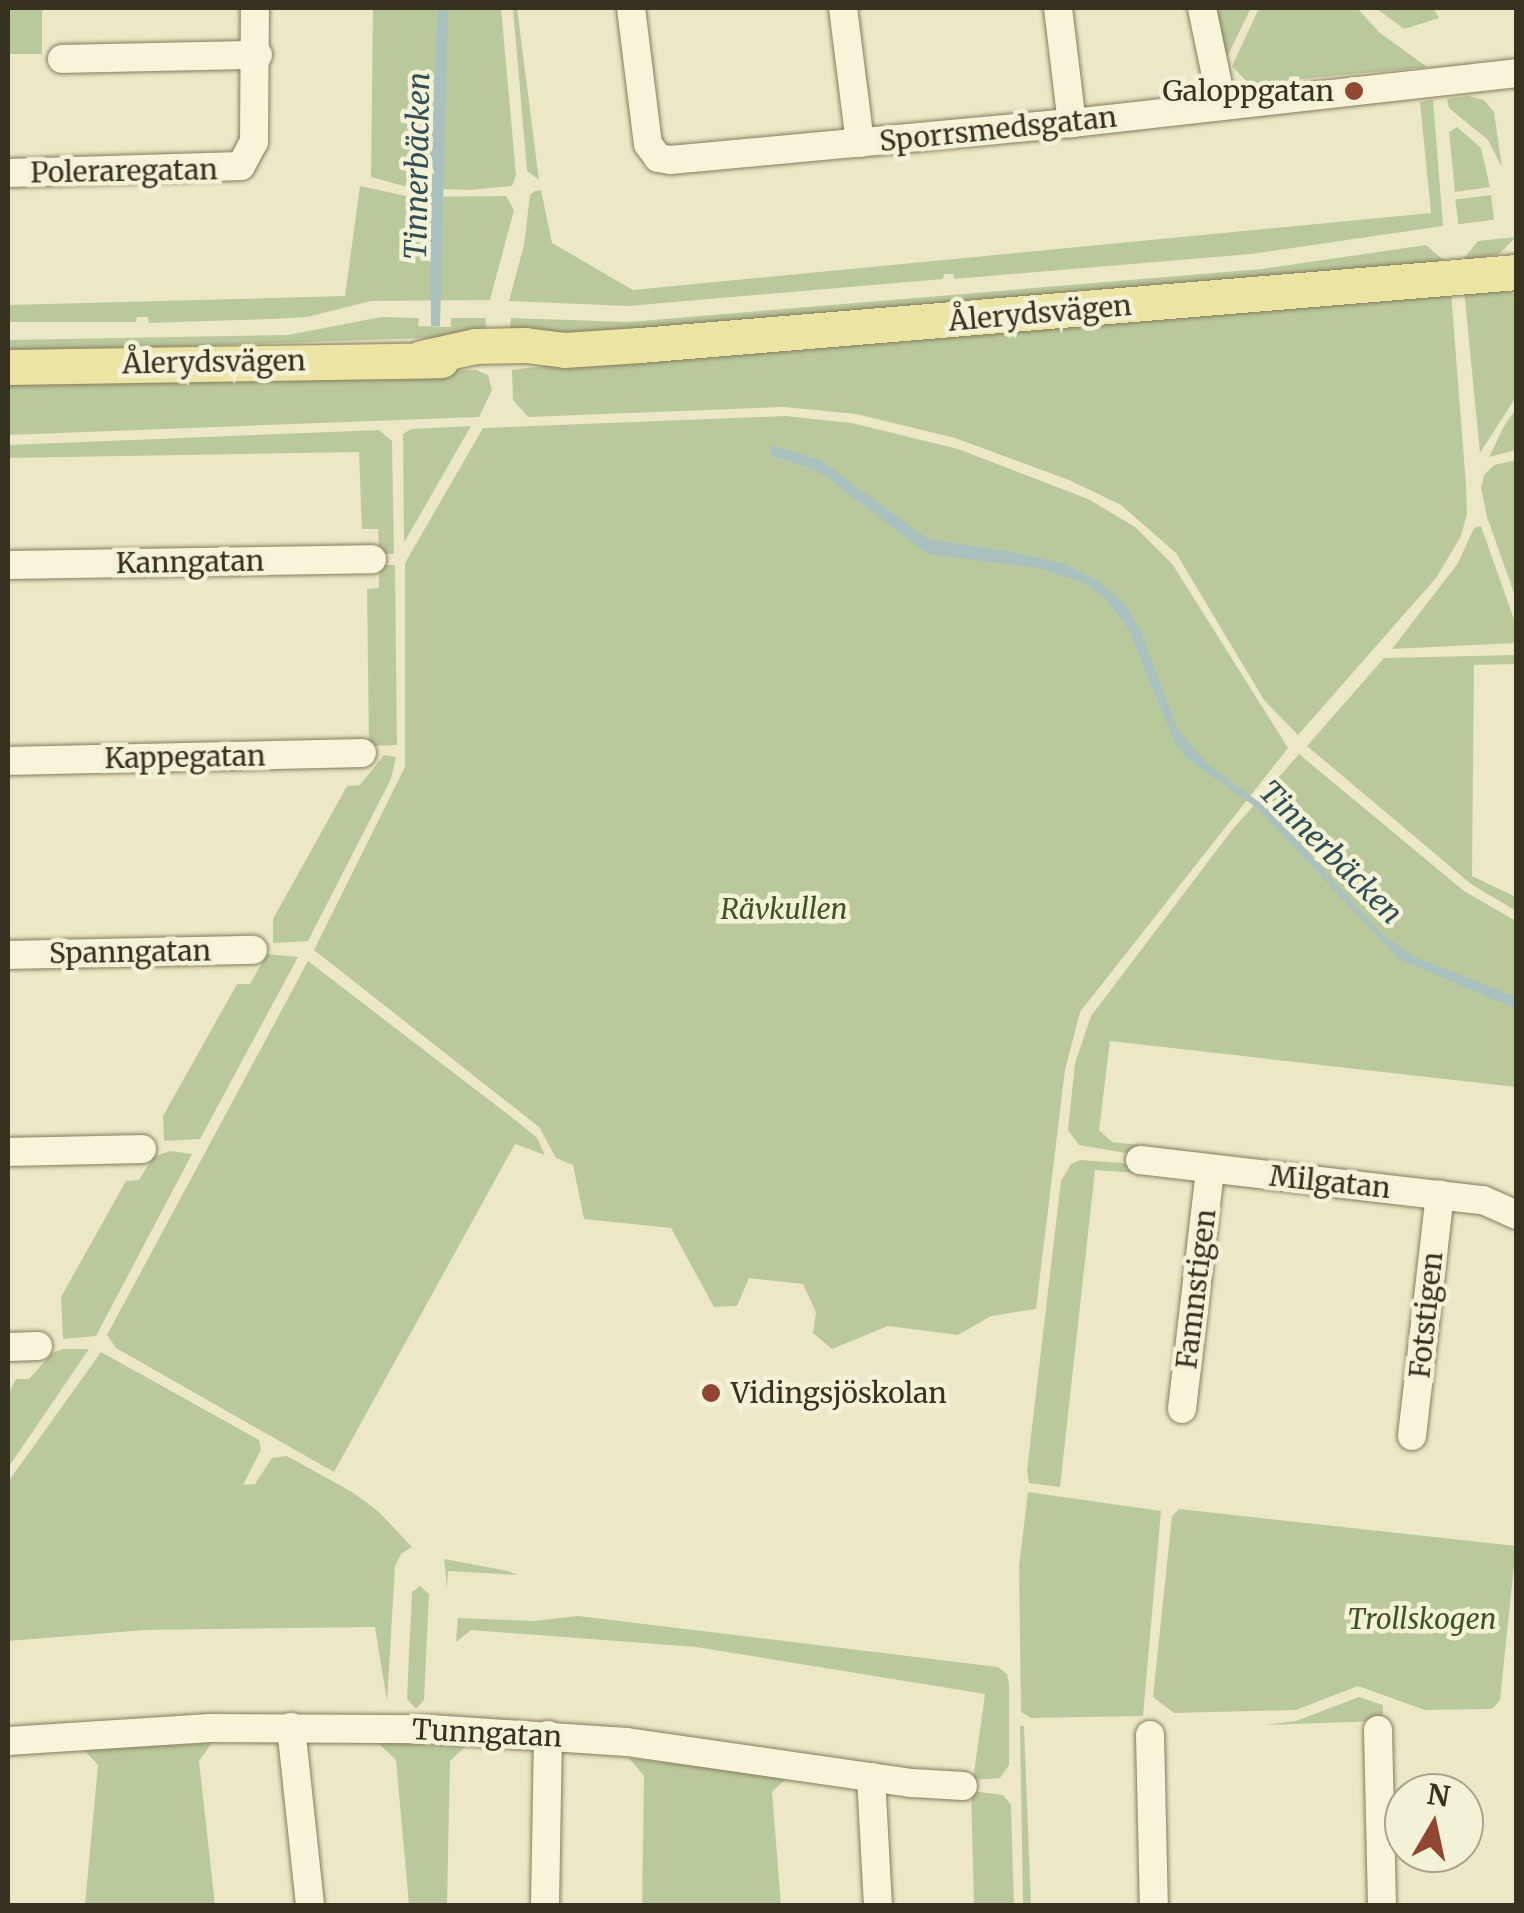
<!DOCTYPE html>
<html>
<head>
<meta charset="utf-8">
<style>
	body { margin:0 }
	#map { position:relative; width:1524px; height:1913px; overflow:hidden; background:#ece8c7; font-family:Merriweather,serif }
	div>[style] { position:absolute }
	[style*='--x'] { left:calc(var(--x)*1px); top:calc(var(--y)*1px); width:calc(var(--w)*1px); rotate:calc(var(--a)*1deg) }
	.green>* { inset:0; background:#bac99c; transform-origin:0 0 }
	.water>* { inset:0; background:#a8c0be }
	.roads { filter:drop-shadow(0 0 2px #867c5e) drop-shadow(0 0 2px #867c5e) }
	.minor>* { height:28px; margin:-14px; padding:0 14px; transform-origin:14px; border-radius:14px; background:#f7f4da }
	.major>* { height:35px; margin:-17.5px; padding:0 17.5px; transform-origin:17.5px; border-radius:17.5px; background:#ece4a2 }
	.dots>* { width:28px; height:28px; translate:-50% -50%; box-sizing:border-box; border:5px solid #f3f1d6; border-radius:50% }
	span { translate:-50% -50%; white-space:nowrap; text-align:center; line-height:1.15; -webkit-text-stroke:9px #f3f1d6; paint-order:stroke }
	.poi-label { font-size:28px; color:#373120 }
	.right { translate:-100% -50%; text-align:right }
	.left { translate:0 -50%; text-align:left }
	.street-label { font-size:28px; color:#373120 }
	.park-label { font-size:28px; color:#3f5228; font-style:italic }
	.water-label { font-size:30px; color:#315056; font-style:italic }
	.frame { position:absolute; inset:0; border:10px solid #373120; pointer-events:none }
	.north { position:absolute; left:1384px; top:1773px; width:100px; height:100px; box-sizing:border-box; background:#f3f1d6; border:2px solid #a8a48d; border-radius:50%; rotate:9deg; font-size:28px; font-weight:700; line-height:40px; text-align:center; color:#373120 }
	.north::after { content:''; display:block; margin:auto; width:35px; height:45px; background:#914632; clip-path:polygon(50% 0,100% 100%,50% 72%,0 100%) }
</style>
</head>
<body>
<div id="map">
	<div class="green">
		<div style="left:8px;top:8px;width:34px;height:46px"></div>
		<div style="clip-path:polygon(373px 8px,501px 8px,516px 175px,512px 186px,468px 190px,411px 188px,371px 177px)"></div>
		<div style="clip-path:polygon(513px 8px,517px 8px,539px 180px,527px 171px)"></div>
		<div style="clip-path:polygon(1213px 8px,1251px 8px,1225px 61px)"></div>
		<div style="clip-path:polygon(1259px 8px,1357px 8px,1380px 33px,1427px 67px,1249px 84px,1232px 66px)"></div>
		<div style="clip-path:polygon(1376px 8px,1433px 8px,1439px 18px,1404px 29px)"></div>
		<div style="clip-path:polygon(1468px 96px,1484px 100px,1494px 112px,1502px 167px,1488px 140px,1449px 108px,1447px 99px)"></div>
		<div style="clip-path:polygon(1433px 100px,1443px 226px,1251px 254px,954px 279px,953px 274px,944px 274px,943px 279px,628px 306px,509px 301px,524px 245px,530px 195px,535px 191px,541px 190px,552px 243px,633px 290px,1431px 213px,1420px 102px)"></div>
		<div style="clip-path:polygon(1457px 127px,1481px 148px,1490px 187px,1455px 192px,1449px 132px)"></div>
		<div style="clip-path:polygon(360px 186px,411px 197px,506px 196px,514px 210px,490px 300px,371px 301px,307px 317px,273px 319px,149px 323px,148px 317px,137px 317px,136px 322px,8px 322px,8px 305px,345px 296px)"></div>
		<div style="left:1491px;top:195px;width:25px;height:36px;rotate:83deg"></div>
		<div style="clip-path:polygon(1516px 237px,1499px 254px,1461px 262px,1478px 241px)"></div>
		<div style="clip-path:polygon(1426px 245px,1447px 263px,816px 317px,509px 336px,511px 318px,629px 322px,1262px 269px)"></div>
		<div style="clip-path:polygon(1504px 289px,1516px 295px,1516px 397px,1480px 453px,1464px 290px)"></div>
		<div style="clip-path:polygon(1451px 292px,1466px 485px,1467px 514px,1461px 536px,1436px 578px,1298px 735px,1264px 700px,1176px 553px,1121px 505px,1069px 480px,955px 438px,856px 414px,784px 407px,528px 417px,513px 400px,512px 370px,526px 368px)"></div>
		<div style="clip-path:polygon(381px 317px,419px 318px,418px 326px,451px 327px,451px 318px,486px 318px,485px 336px,8px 352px,8px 340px,288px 335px)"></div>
		<div style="clip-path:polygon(476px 370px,488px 375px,492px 390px,479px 417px,8px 435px,8px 382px)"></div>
		<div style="clip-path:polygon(1516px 409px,1516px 450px,1489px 457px,1504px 426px)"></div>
		<div style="clip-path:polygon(785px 416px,852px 423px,958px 449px,1088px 499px,1135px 527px,1173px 565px,1288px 748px,1080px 1012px,1065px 1070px,1036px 1309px,991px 1316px,958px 1335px,888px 1326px,832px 1349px,813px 1333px,816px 1312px,803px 1284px,749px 1278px,737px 1306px,714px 1307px,671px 1228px,584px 1219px,573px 1165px,556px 1158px,539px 1127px,314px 950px,405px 767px,405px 563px,483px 428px)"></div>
		<div style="clip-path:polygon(471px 426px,405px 541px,404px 541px,403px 434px,411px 429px)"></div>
		<div style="clip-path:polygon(379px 430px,392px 441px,394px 554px,379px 554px,378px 529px,362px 529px,359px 452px,8px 458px,8px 445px)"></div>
		<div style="clip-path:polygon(1516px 460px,1516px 599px,1487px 517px,1481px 488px,1484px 475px,1494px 465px)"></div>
		<div style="clip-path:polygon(1481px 526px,1516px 625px,1515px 643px,1392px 649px,1458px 563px,1474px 528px)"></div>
		<div style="clip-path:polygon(379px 565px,395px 565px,397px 745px,369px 746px,367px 589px,379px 588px)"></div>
		<div style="clip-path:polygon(1516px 655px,1516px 664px,1474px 665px,1472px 876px,1516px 897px,1516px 911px,1471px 884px,1307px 746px,1384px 658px)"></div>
		<div style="clip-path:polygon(1299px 754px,1464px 891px,1516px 921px,1516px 1087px,1110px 1041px,1099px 1130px,1112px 1142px,1139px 1145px,1138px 1155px,1079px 1145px,1068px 1130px,1075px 1063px,1091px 1016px,1232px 830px)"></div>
		<div style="clip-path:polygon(384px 755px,396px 757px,391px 779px,308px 941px,273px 943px,273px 919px,347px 786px,360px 785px)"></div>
		<div style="clip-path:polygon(267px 954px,298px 957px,200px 1139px,164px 1141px,163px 1116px,237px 984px,250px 984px)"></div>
		<div style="clip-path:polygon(308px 961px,519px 1123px,537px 1138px,545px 1155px,515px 1144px,334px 1472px,116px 1348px,107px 1335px)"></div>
		<div style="clip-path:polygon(170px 1151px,192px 1154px,96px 1336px,63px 1339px,61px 1297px,126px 1181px,139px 1180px,153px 1157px)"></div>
		<div style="clip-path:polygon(1080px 1160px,1137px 1164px,1136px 1173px,1095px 1170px,1060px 1487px,1029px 1483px,1027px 1470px,1061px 1181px,1071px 1164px)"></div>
		<div style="clip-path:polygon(63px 1349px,89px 1349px,8px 1468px,8px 1394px,16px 1379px,29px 1379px,52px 1353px)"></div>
		<div style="clip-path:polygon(101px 1352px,259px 1440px,261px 1450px,243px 1485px,255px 1484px,272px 1458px,287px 1456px,352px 1492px,378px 1511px,412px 1547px,401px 1554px,395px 1566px,387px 1701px,375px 1627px,145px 1630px,8px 1641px,8px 1482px)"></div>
		<div style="clip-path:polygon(1028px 1492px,1161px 1511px,1143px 1716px,1031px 1718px,1021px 1712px,1019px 1566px)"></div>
		<div style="clip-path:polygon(1179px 1509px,1516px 1546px,1500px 1700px,1492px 1709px,1425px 1710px,1358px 1686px,1296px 1710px,1174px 1713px,1153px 1697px,1172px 1516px)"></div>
		<div style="clip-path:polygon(444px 1559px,508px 1571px,518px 1575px,448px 1571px,447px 1588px)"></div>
		<div style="clip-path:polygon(420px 1586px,429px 1594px,424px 1700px,416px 1709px,407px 1699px,412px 1592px)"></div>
		<div style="clip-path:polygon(578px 1616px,998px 1667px,1007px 1674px,1009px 1684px,1009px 1765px,1000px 1778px,973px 1780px,985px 1694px,696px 1647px,471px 1630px,456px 1642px,458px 1618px,534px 1621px)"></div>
		<div style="clip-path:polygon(1359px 1697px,1383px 1705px,1383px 1721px,1263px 1725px,1296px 1721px)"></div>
		<div style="clip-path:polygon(1020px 1726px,1024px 1726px,1031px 1905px,1023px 1905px)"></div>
		<div style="clip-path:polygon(377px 1742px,466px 1746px,450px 1761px,447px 1905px,409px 1905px,396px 1760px)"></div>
		<div style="clip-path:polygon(212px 1743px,199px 1761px,215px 1905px,85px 1905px,98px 1765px,84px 1750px)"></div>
		<div style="clip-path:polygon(629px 1758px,787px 1778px,772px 1792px,781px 1905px,642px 1905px,644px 1776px)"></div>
		<div style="clip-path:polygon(971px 1791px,1003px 1795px,1011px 1805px,1014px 1905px,974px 1905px)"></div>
	</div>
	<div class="water">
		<div style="clip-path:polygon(438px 8px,448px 8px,440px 326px,431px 326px,430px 180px)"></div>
		<div style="clip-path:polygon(771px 445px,820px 460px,928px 539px,1018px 553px,1065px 564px,1097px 580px,1126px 605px,1141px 632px,1177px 728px,1207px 764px,1267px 808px,1383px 935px,1415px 957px,1516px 997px,1516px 1009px,1399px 959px,1257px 808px,1185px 757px,1175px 743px,1128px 628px,1105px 598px,1084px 583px,1039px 568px,927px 554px,820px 472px,770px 455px)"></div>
	</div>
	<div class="roads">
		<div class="minor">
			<div style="--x:631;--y:8;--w:137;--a:82.9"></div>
			<div style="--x:648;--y:144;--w:17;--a:54"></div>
			<div style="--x:658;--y:158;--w:13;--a:9"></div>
			<div style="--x:671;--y:160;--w:403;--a:-5.3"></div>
			<div style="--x:1072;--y:123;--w:447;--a:-6.4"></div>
			<div style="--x:843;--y:8;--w:136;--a:82.8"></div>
			<div style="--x:1058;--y:8;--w:116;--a:83.1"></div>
			<div style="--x:1202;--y:8;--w:99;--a:78.3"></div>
			<div style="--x:62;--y:59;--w:196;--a:-1.2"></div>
			<div style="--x:8;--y:173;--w:233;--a:-1.7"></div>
			<div style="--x:241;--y:166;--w:27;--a:-62"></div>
			<div style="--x:254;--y:142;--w:134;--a:-89.6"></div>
			<div style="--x:8;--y:565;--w:364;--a:-0.9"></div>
			<div style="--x:8;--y:761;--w:354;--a:-1.3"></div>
			<div style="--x:8;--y:955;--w:245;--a:-1.2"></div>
			<div style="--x:8;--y:1152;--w:134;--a:-1.3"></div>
			<div style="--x:1140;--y:1160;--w:345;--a:6.7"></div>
			<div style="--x:1483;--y:1200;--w:36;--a:24"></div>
			<div style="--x:8;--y:1347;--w:30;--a:-2"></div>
			<div style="--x:1182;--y:1409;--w:242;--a:-83.3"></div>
			<div style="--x:1412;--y:1436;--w:243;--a:-83.4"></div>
			<div style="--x:291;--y:1727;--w:180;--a:83.9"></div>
			<div style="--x:1378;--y:1730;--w:176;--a:88.7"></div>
			<div style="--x:1150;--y:1735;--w:171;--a:88.7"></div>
			<div style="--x:8;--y:1741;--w:202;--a:-3.7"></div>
			<div style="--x:210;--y:1728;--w:221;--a:0.3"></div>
			<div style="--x:431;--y:1729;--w:196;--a:3.8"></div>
			<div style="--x:627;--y:1742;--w:288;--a:8.2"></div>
			<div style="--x:912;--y:1783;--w:51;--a:3.4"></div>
			<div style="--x:871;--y:1777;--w:129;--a:86.9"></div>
			<div style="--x:545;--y:1906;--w:171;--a:-89"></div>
		</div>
		<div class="major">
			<div style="--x:421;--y:358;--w:55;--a:-12.5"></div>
			<div style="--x:475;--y:346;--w:50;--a:-1.1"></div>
			<div style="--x:525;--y:345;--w:39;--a:7"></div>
			<div style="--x:564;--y:350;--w:76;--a:-3.8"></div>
			<div style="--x:640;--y:345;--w:879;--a:-4.76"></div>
			<div style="--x:8;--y:367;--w:433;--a:-0.9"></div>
		</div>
	</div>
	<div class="dots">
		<div style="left:1354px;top:91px;background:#914632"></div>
		<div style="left:711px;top:1393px;background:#914632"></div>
	</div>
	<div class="poi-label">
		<span class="right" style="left:1334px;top:91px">Galoppgatan</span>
		<span class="left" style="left:731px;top:1393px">Vidingsjöskolan</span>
	</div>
	<div class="street-label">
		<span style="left:998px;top:129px;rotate:-6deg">Sporrsmedsgatan</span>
		<span style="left:124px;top:171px;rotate:-1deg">Poleraregatan</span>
		<span style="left:1040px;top:313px;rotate:-5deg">Ålerydsvägen</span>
		<span style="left:214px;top:362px;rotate:-1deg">Ålerydsvägen</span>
		<span style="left:190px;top:562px;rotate:-1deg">Kanngatan</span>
		<span style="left:185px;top:757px;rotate:-1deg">Kappegatan</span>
		<span style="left:130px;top:952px;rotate:-1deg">Spanngatan</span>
		<span style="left:1330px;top:1182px;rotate:6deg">Milgatan</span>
		<span style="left:1196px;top:1289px;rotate:-83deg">Famnstigen</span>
		<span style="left:1426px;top:1315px;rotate:-84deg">Fotstigen</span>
		<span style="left:487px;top:1733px;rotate:3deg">Tunngatan</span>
	</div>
	<div class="park-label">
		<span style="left:784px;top:909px">Rävkullen</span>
		<span style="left:1422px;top:1619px">Trollskogen</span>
	</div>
	<div class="water-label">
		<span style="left:417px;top:166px;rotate:-89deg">Tinnerbäcken</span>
		<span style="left:1331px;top:852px;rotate:45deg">Tinnerbäcken</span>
	</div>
	<div class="frame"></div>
	<div class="north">N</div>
</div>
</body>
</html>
